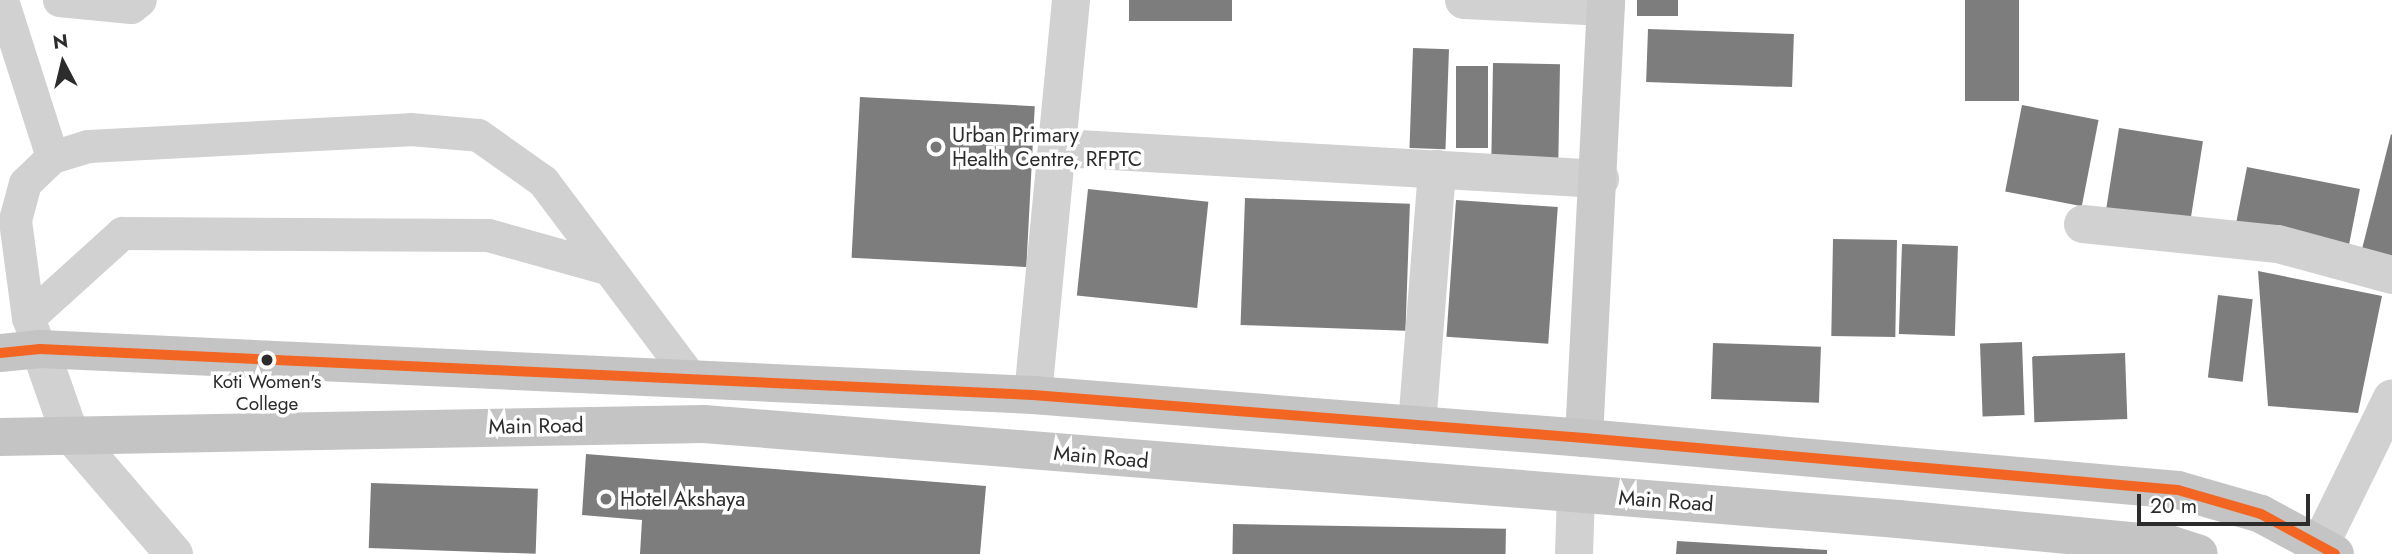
<!DOCTYPE html>
<html>
<head>
<meta charset="utf-8">
<style>
	body { margin:0 }
	#map { position:relative; width:2392px; height:554px; overflow:hidden; background:#fff; font-family:Jost,sans-serif }
	div>[style] { position:absolute }
	[style*='--x'] { left:calc(var(--x)*1px); top:calc(var(--y)*1px); width:calc(var(--w)*1px); rotate:calc(var(--a)*1deg) }
	.building>* { inset:0; background:#7d7d7d; transform-origin:0 0 }
	.lane>* { height:33px; margin:-16.5px; padding:0 16.5px; transform-origin:16.5px; border-radius:16.5px; background:#d1d1d1 }
	.street>* { height:38px; margin:-19px; padding:0 19px; transform-origin:19px; border-radius:19px; background:#d1d1d1 }
	.secondary>* { height:38px; margin:-19px; padding:0 19px; transform-origin:19px; border-radius:19px; background:#cacaca }
	.primary>* { height:38px; margin:-19px; padding:0 19px; transform-origin:19px; border-radius:19px; background:#c4c4c4 }
	.bus-1>* { height:10px; margin:-5px; padding:0 5px; transform-origin:5px; border-radius:5px; background:#f26522 }
	.dots>* { width:19px; height:19px; translate:-50% -50%; box-sizing:border-box; border:4px solid #fff; border-radius:50% }
	span { translate:-50% -50%; white-space:nowrap; text-align:center; line-height:1.15; -webkit-text-stroke:7px #fff; paint-order:stroke }
	.bus-label { font-size:19px; color:#2c2c2c }
	.poi-label { font-size:21px; color:#2c2c2c }
	.left { translate:0 -50%; text-align:left }
	.street-label { font-size:21px; color:#2c2c2c }
	.north { position:absolute; left:28px; top:28px; width:70px; height:70px; -webkit-text-stroke:5px #fff; paint-order:stroke; rotate:353deg; font-size:19px; font-weight:700; line-height:28px; text-align:center; color:#2c2c2c }
	.north::after { content:''; display:block; margin:auto; width:24px; height:32px; background:#2c2c2c; clip-path:polygon(50% 0,100% 100%,50% 72%,0 100%) }
	.scale { position:absolute; left:2137px; top:494px; width:173px; height:32px; box-sizing:border-box; border:4px solid #2c2c2c; border-top:0; padding-left:9px; font-size:21px; line-height:24px; white-space:nowrap; color:#2c2c2c; -webkit-text-stroke:5px #fff; paint-order:stroke }
</style>
</head>
<body>
<div id="map">
	<div class="building">
		<div style="left:1129px;top:0;width:103px;height:21px"></div>
		<div style="left:1637px;top:0;width:41px;height:16px"></div>
		<div style="left:1965px;top:0;width:54px;height:101px"></div>
		<div style="left:1648px;top:29px;width:146px;height:53px;rotate:2deg"></div>
		<div style="left:1413px;top:48px;width:36px;height:100px;rotate:2deg"></div>
		<div style="left:1493px;top:63px;width:67px;height:94px;rotate:1deg"></div>
		<div style="left:1456px;top:66px;width:32px;height:82px"></div>
		<div style="left:860px;top:97px;width:175px;height:161px;rotate:3deg"></div>
		<div style="left:2022px;top:105px;width:78px;height:88px;rotate:11deg"></div>
		<div style="left:2119px;top:128px;width:85px;height:86px;rotate:9deg"></div>
		<div style="clip-path:polygon(2391px 134px,2392px 135px,2392px 269px,2359px 261px)"></div>
		<div style="left:2247px;top:167px;width:115px;height:67px;rotate:11deg"></div>
		<div style="left:1088px;top:189px;width:121px;height:107px;rotate:6deg"></div>
		<div style="left:1245px;top:198px;width:165px;height:127px;rotate:2deg"></div>
		<div style="left:1456px;top:200px;width:102px;height:137px;rotate:4deg"></div>
		<div style="left:1833px;top:239px;width:64px;height:97px;rotate:1deg"></div>
		<div style="left:1902px;top:244px;width:56px;height:90px;rotate:2deg"></div>
		<div style="clip-path:polygon(2258px 271px,2382px 296px,2358px 413px,2268px 406px)"></div>
		<div style="left:2218px;top:295px;width:35px;height:83px;rotate:7deg"></div>
		<div style="left:2022px;top:342px;width:73px;height:42px;rotate:88deg"></div>
		<div style="left:1713px;top:343px;width:108px;height:56px;rotate:2deg"></div>
		<div style="left:2125px;top:353px;width:66px;height:93px;rotate:88deg"></div>
		<div style="clip-path:polygon(586px 454px,986px 486px,980px 554px,640px 554px,642px 520px,582px 515px)"></div>
		<div style="left:371px;top:483px;width:167px;height:65px;rotate:2deg"></div>
		<div style="left:1233px;top:524px;width:273px;height:30px;rotate:1deg"></div>
		<div style="clip-path:polygon(1677px 541px,1827px 550px,1827px 554px,1676px 554px)"></div>
	</div>
	<div class="lane">
		<div style="--x:2;--y:0;--w:165;--a:72.3"></div>
		<div style="--x:59;--y:0;--w:72;--a:5.6"></div>
		<div style="--x:131;--y:7;--w:11;--a:-38"></div>
		<div style="--x:28;--y:318;--w:127;--a:-42.1"></div>
		<div style="--x:122;--y:233;--w:366;--a:0.3"></div>
		<div style="--x:488;--y:235;--w:123;--a:15.6"></div>
		<div style="--x:40;--y:349;--w:33;--a:-111"></div>
		<div style="--x:28;--y:318;--w:99;--a:-97.6"></div>
		<div style="--x:15;--y:220;--w:38;--a:-75"></div>
		<div style="--x:25;--y:183;--w:37;--a:-44"></div>
		<div style="--x:52;--y:157;--w:38;--a:-17"></div>
		<div style="--x:88;--y:146;--w:322;--a:-3"></div>
		<div style="--x:410;--y:129;--w:68;--a:5"></div>
		<div style="--x:478;--y:135;--w:80;--a:35.3"></div>
		<div style="--x:543;--y:181;--w:246;--a:53.1"></div>
	</div>
	<div class="street">
		<div style="--x:1464;--y:0;--w:142;--a:2.8"></div>
		<div style="--x:1061;--y:148;--w:540;--a:3.29"></div>
		<div style="--x:2083;--y:224;--w:196;--a:5.9"></div>
		<div style="--x:2278;--y:244;--w:118;--a:15.2"></div>
		<div style="--x:40;--y:349;--w:88;--a:70.7"></div>
		<div style="--x:69;--y:432;--w:161;--a:49.3"></div>
		<div style="--x:1033;--y:395;--w:397;--a:-84.5"></div>
		<div style="--x:1417;--y:425;--w:257;--a:-85.5"></div>
		<div style="--x:2321;--y:543;--w:161;--a:-63.9"></div>
		<div style="--x:1574;--y:554;--w:60;--a:-88.1"></div>
	</div>
	<div class="secondary">
		<div style="--x:1584;--y:438;--w:439;--a:-87.1"></div>
	</div>
	<div class="primary">
		<div style="--x:0;--y:353;--w:40;--a:-5.7"></div>
		<div style="--x:40;--y:349;--w:994;--a:2.65"></div>
		<div style="--x:1033;--y:395;--w:553;--a:4.46"></div>
		<div style="--x:1584;--y:438;--w:596;--a:5"></div>
		<div style="--x:2178;--y:490;--w:86;--a:16.1"></div>
		<div style="--x:2261;--y:514;--w:84;--a:28.4"></div>
		<div style="--x:0;--y:437;--w:704;--a:-1.06"></div>
		<div style="--x:704;--y:424;--w:1198;--a:4.55"></div>
		<div style="--x:1898;--y:519;--w:275;--a:5.4"></div>
		<div style="--x:2172;--y:545;--w:28;--a:18"></div>
	</div>
	<div class="bus-1">
		<div style="--x:0;--y:353;--w:40;--a:-5.7"></div>
		<div style="--x:40;--y:349;--w:994;--a:2.65"></div>
		<div style="--x:1033;--y:395;--w:553;--a:4.46"></div>
		<div style="--x:1584;--y:438;--w:596;--a:5"></div>
		<div style="--x:2178;--y:490;--w:86;--a:16.1"></div>
		<div style="--x:2261;--y:514;--w:84;--a:28.4"></div>
	</div>
	<div class="dots">
		<div style="left:936px;top:147px;background:#767676"></div>
		<div style="left:267px;top:360px;background:#2c2c2c"></div>
		<div style="left:606px;top:499px;background:#767676"></div>
	</div>
	<div class="bus-label">
		<span style="left:267px;top:393px">Koti Women's<br>College</span>
	</div>
	<div class="poi-label">
		<span class="left" style="left:952px;top:147px">Urban Primary<br>Health Centre, RFPTC</span>
		<span class="left" style="left:620px;top:499px">Hotel Akshaya</span>
	</div>
	<div class="street-label">
		<span style="left:536px;top:426px;rotate:-1deg">Main Road</span>
		<span style="left:1101px;top:457px;rotate:5deg">Main Road</span>
		<span style="left:1666px;top:501px;rotate:4deg">Main Road</span>
	</div>
	<div class="north">N</div>
	<div class="scale">20 m</div>
</div>
</body>
</html>
